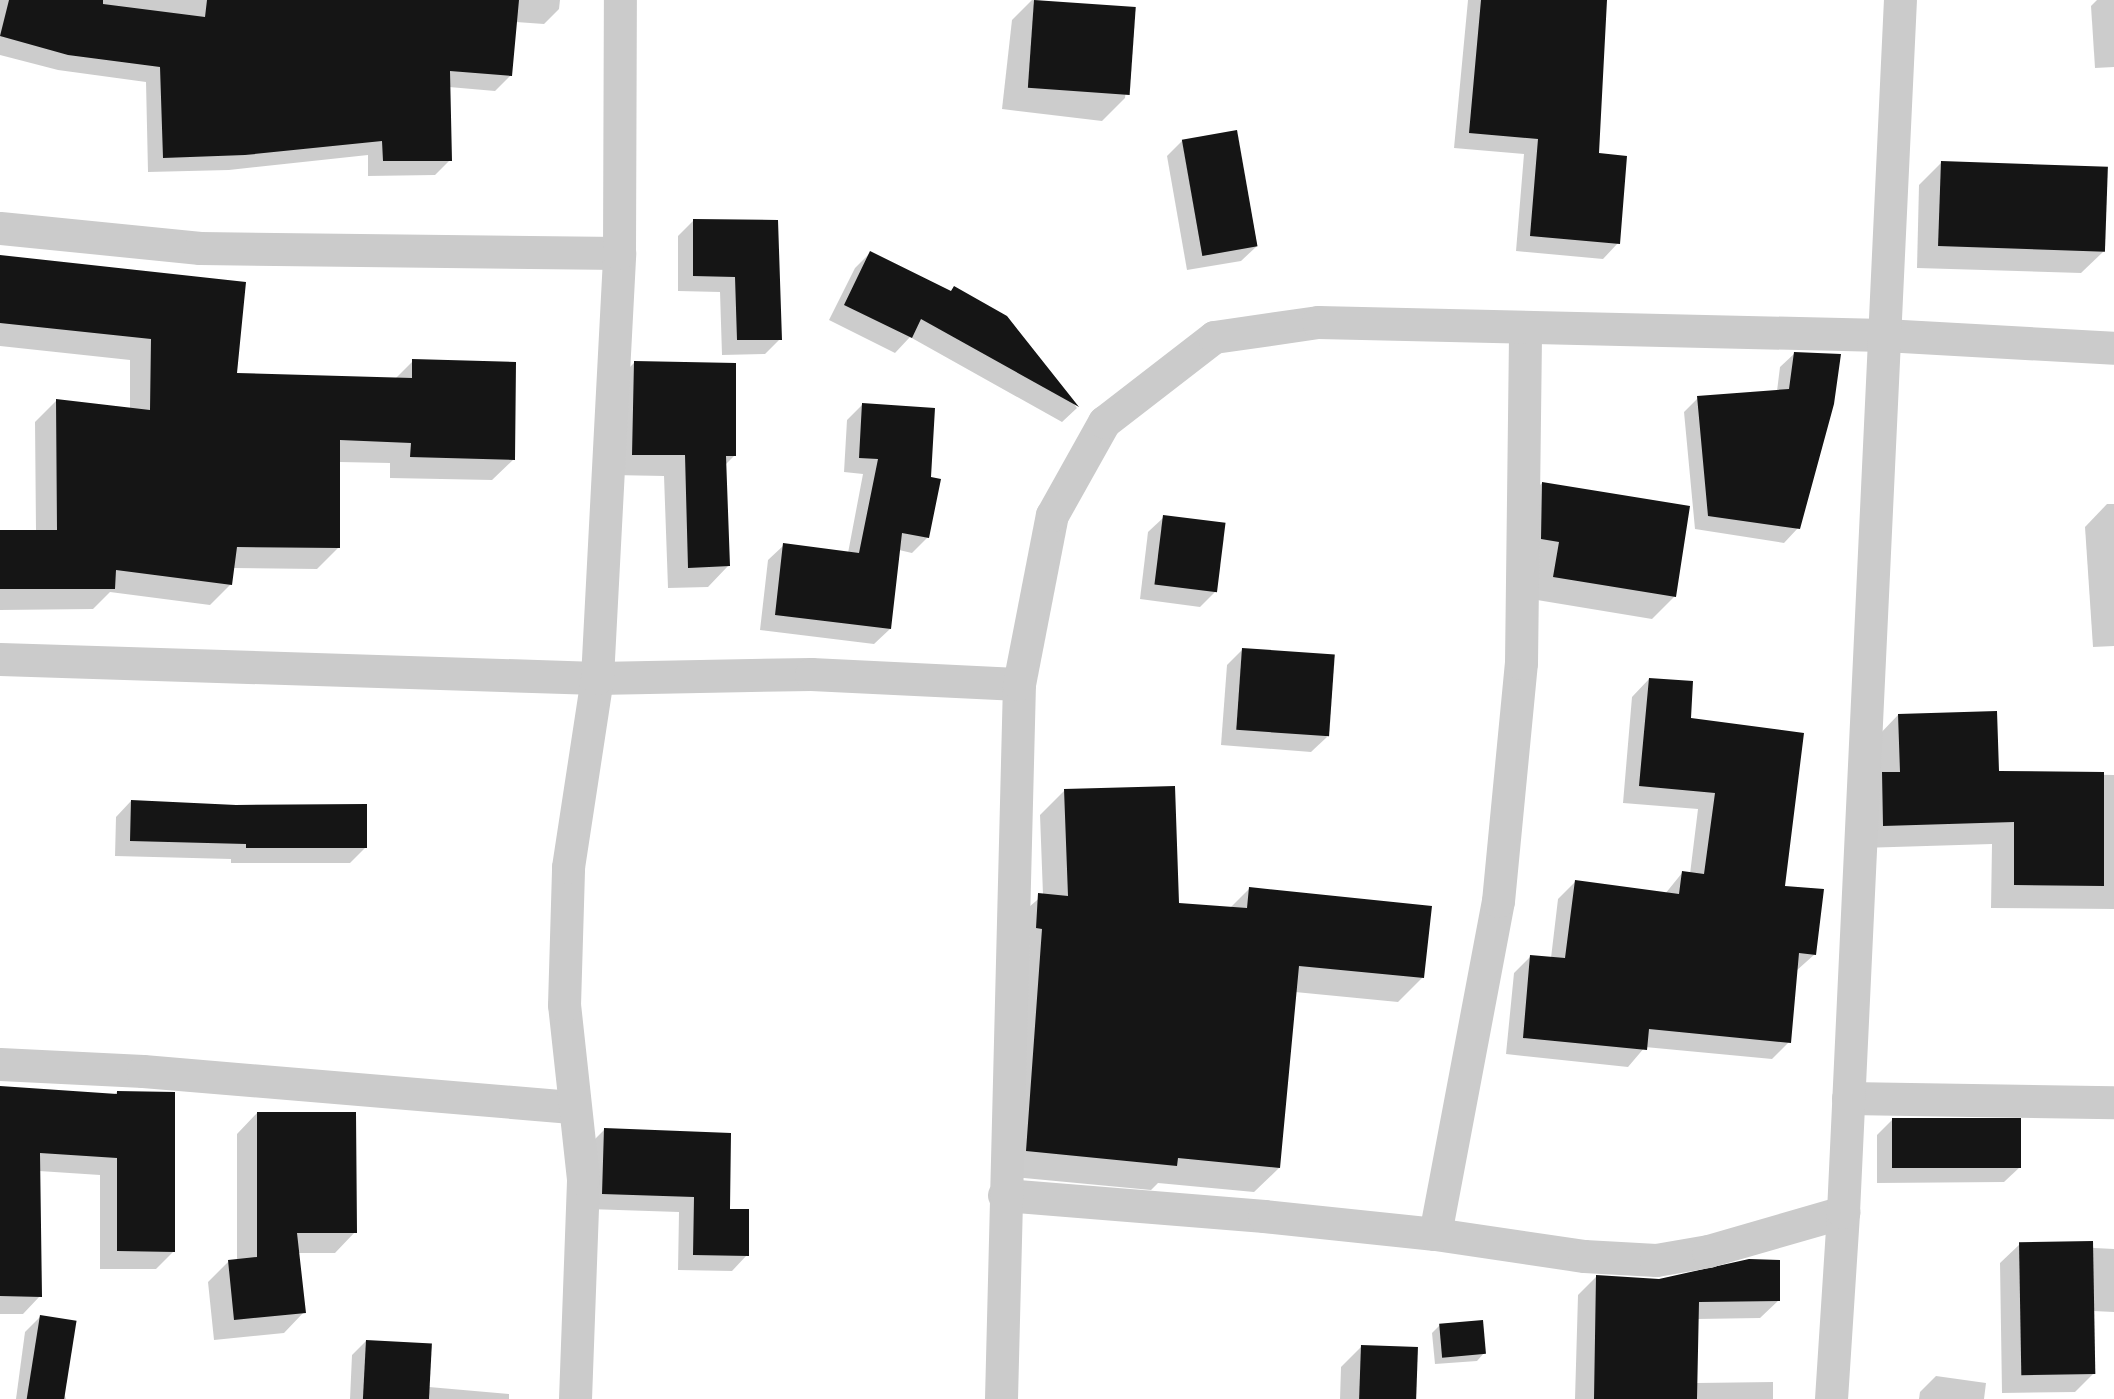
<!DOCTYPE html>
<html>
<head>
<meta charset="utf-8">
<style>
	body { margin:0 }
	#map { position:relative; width:2114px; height:1399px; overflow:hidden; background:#fff; font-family:Arial,sans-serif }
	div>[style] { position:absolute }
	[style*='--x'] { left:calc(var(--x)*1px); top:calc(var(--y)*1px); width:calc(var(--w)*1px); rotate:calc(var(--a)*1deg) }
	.shadow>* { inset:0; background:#0003 }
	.building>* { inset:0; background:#151515; transform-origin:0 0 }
	.street>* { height:33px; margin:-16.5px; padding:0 16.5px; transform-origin:16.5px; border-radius:16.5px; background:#cbcbcb }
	span { translate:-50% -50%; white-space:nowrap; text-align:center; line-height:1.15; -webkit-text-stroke:6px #fff; paint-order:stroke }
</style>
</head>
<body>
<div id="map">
	<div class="shadow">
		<div style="clip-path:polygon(0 0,560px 0,559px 9px,544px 24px,516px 22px,511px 75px,495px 91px,449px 87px,450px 160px,435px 175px,368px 176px,368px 155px,229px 170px,148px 172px,146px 82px,58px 70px,0 55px)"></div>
		<div style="clip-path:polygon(1032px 0,1135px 10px,1125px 98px,1102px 121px,1002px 109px,1012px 20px)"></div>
		<div style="clip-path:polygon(1468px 0,1605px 0,1597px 154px,1618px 243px,1603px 259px,1516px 251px,1524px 154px,1454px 148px)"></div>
		<div style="clip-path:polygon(2097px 0,2114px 0,2114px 67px,2095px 68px,2091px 6px)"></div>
		<div style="clip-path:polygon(1183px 140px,1257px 246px,1241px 261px,1187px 270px,1167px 156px)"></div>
		<div style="clip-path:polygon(1942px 162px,2104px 251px,2081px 273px,1917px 268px,1919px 185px)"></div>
		<div style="clip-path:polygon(694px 220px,780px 339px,765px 354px,722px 355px,720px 292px,678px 291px,678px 236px)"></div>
		<div style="clip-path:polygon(870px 253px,950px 292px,954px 288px,1006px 317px,1077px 408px,1062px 422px,910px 337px,895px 353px,829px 320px,855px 268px)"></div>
		<div style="clip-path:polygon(0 256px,236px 374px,395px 379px,413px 361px,514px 459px,492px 480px,390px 478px,390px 463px,339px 462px,338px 548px,317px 569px,233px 568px,231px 584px,210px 605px,110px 592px,93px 609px,0 610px,0 531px,36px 531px,35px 422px,56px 401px,130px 409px,130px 360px,0 346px)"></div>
		<div style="clip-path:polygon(1795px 353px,1798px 528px,1784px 543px,1695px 529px,1684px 412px,1698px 398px,1777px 391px,1780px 367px)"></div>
		<div style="clip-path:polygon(634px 363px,734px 456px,725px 465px,728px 566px,708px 587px,668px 588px,664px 476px,612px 475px,613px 384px)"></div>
		<div style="clip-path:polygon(862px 405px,928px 537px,912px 553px,899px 550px,890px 629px,874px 644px,760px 630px,768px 560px,784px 545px,848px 553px,863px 474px,844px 472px,847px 420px)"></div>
		<div style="clip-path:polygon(1542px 483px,1675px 596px,1652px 619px,1531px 599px,1520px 506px)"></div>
		<div style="clip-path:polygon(2107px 504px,2114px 504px,2114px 646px,2093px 647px,2085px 527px)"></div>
		<div style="clip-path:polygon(1164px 517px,1216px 591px,1200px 607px,1140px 599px,1148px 532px)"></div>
		<div style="clip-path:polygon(1243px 649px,1327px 737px,1311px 752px,1221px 745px,1227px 665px)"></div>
		<div style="clip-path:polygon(1649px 679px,1689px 719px,1783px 887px,1815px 954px,1796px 971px,1789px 1042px,1772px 1059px,1645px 1047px,1628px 1067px,1506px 1054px,1514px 973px,1531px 956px,1551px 958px,1558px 899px,1575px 882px,1665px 894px,1682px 873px,1690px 874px,1698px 809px,1623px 803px,1632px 697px)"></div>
		<div style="clip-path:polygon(1898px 715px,1998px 773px,2114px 775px,2114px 909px,1991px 908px,1992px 844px,1861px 848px,1876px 738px)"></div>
		<div style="clip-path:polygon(1065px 790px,1178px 905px,1230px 908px,1249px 889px,1423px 977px,1398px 1002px,1295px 992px,1279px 1168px,1254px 1192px,1158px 1183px,1151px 1190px,1002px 1176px,1014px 920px,1043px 895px,1040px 815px)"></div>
		<div style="clip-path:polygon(131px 801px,366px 847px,350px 863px,231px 863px,231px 859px,115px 856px,116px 817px)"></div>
		<div style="clip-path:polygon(0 1087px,114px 1095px,117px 1092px,174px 1251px,156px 1269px,100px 1269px,100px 1175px,39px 1171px,40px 1296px,23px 1314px,0 1314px)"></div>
		<div style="clip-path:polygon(257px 1113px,355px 1232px,335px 1253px,297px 1253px,304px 1312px,284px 1333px,214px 1340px,208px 1282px,229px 1261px,237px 1260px,237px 1134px)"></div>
		<div style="clip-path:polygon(1892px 1120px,2020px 1167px,2004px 1182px,1877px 1183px,1877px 1135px)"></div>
		<div style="clip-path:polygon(604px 1130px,728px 1210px,747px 1255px,732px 1271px,678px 1270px,679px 1212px,588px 1209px,589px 1145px)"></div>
		<div style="clip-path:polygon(2020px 1244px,2114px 1249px,2114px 1312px,2093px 1311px,2094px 1373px,2075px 1392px,2002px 1393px,2000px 1263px)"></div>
		<div style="clip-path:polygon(1596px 1277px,1779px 1300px,1760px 1318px,1697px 1319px,1696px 1383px,1773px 1382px,1773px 1399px,1575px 1399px,1578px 1295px)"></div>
		<div style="clip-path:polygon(40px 1317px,66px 1399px,16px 1399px,25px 1332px)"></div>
		<div style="clip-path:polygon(1440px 1325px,1484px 1353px,1477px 1361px,1435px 1364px,1432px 1333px)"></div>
		<div style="clip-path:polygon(366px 1341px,429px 1387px,509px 1394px,509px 1399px,350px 1399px,352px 1355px)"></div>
		<div style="clip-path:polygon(1362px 1346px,1415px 1399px,1340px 1399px,1341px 1367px)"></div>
		<div style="clip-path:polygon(1936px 1376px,1986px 1383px,1984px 1399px,1919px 1399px,1920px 1392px)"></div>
	</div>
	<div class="building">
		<div style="clip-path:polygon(9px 0,103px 0,103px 4px,205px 17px,207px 0,519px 0,512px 76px,450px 71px,452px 161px,383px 161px,382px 141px,245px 155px,163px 158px,160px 67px,68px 55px,0 36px)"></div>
		<div style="left:1034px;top:0;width:102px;height:88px;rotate:4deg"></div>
		<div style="clip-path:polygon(1481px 0,1607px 0,1599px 153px,1627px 156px,1620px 244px,1530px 236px,1538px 139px,1469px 133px)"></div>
		<div style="left:1237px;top:130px;width:118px;height:56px;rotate:80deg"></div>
		<div style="left:1941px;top:161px;width:167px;height:85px;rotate:2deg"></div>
		<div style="clip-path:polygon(693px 219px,778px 220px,782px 340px,737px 340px,735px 277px,693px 276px)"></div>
		<div style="clip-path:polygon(870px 251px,951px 291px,954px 286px,1007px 316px,1079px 407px,921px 319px,912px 338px,844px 305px)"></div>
		<div style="clip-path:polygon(0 255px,246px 282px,237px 373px,412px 378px,412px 359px,516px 362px,515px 460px,410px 457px,411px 443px,340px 440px,340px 548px,237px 547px,232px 585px,116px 570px,115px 589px,0 589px,0 530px,57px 530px,56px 399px,150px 410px,151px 339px,0 323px)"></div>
		<div style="clip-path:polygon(1794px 352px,1841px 354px,1834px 404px,1800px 529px,1708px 516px,1697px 396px,1789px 389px)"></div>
		<div style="clip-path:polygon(634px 361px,736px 363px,736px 456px,726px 456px,730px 566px,688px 568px,685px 455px,632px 455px)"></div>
		<div style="clip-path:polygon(862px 403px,935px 408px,931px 477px,941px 479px,929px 538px,902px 533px,891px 629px,775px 615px,783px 543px,859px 553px,878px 459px,859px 458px)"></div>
		<div style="clip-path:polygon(1542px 482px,1690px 506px,1676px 597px,1553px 577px,1559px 542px,1541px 539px)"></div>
		<div style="left:1163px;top:515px;width:63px;height:70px;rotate:7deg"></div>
		<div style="left:1242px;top:648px;width:93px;height:82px;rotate:4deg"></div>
		<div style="clip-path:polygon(1649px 678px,1693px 681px,1691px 718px,1804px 733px,1785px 886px,1824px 889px,1816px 955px,1799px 953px,1791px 1043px,1649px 1029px,1647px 1050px,1523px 1038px,1530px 955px,1565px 958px,1575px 880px,1679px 894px,1682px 871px,1704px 874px,1715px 793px,1639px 786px)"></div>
		<div style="clip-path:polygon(1997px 711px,1999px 771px,2104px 772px,2104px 886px,2014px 885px,2014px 822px,1883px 826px,1882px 772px,1900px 772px,1898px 714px)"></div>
		<div style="clip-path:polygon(1175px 786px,1179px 903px,1247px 908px,1249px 887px,1432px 906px,1424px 978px,1299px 966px,1280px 1168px,1178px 1158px,1177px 1166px,1026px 1151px,1042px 929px,1036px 928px,1038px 893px,1068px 896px,1064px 789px)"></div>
		<div style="clip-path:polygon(131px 800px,236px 805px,367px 804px,367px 848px,246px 848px,246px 844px,130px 841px)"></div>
		<div style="clip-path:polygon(0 1086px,117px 1094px,117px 1091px,175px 1092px,175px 1252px,117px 1251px,117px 1158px,40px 1153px,42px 1297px,0 1296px)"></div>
		<div style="clip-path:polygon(257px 1112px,356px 1112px,357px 1233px,297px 1233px,306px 1313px,234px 1320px,228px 1260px,257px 1257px)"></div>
		<div style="left:1892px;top:1118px;width:129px;height:50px"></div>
		<div style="clip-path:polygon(604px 1128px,731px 1133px,730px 1209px,749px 1209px,749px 1256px,693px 1255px,694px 1197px,602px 1194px)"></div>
		<div style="left:2093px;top:1241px;width:133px;height:74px;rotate:89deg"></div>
		<div style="clip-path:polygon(1749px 1259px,1780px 1260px,1780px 1301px,1699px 1302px,1697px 1399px,1594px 1399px,1596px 1275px,1659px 1279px)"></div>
		<div style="left:40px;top:1315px;width:37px;height:85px;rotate:9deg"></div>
		<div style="left:1483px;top:1320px;width:34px;height:44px;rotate:85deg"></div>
		<div style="left:366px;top:1340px;width:66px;height:59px;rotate:3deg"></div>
		<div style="left:1361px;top:1345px;width:57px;height:54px;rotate:2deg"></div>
	</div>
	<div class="street">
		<div style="--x:0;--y:228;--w:201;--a:5.7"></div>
		<div style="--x:200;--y:248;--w:419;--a:0.7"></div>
		<div style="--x:0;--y:659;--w:597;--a:1.82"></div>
		<div style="--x:597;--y:678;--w:214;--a:-1.1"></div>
		<div style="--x:811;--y:674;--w:208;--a:2.8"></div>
		<div style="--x:0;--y:1064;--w:143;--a:2.8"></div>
		<div style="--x:143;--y:1071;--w:433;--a:4.8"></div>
		<div style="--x:1848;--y:1098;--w:266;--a:0.9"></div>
		<div style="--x:1004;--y:1195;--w:261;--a:4.6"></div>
		<div style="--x:1264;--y:1216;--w:172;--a:6"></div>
		<div style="--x:1435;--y:1234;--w:151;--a:8.4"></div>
		<div style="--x:1584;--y:1256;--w:72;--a:3.2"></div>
		<div style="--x:1656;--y:1260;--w:53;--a:-9.8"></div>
		<div style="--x:1708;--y:1251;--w:141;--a:-16.1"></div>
		<div style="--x:1435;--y:1234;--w:339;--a:-79.3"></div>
		<div style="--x:1498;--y:901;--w:239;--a:-84.5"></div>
		<div style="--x:1521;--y:663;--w:336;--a:-89.3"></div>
		<div style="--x:575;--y:1399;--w:220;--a:-87.9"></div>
		<div style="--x:583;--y:1179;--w:175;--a:-96.2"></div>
		<div style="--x:564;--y:1005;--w:138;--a:-88.3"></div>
		<div style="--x:568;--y:867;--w:191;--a:-81.3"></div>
		<div style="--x:597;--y:678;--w:426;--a:-87"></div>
		<div style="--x:619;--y:253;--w:253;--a:-89.8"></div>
		<div style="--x:1001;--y:1399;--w:715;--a:-88.56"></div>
		<div style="--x:1019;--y:684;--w:172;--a:-79"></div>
		<div style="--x:1052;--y:515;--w:107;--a:-60.8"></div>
		<div style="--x:1104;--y:422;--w:139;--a:-37.7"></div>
		<div style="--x:1214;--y:337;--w:105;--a:-8.2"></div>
		<div style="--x:1318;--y:322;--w:566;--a:1.32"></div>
		<div style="--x:1884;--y:335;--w:230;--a:3.2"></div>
		<div style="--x:1831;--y:1399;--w:187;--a:-86.3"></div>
		<div style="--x:1843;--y:1212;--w:1213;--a:-87.31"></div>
	</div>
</div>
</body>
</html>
